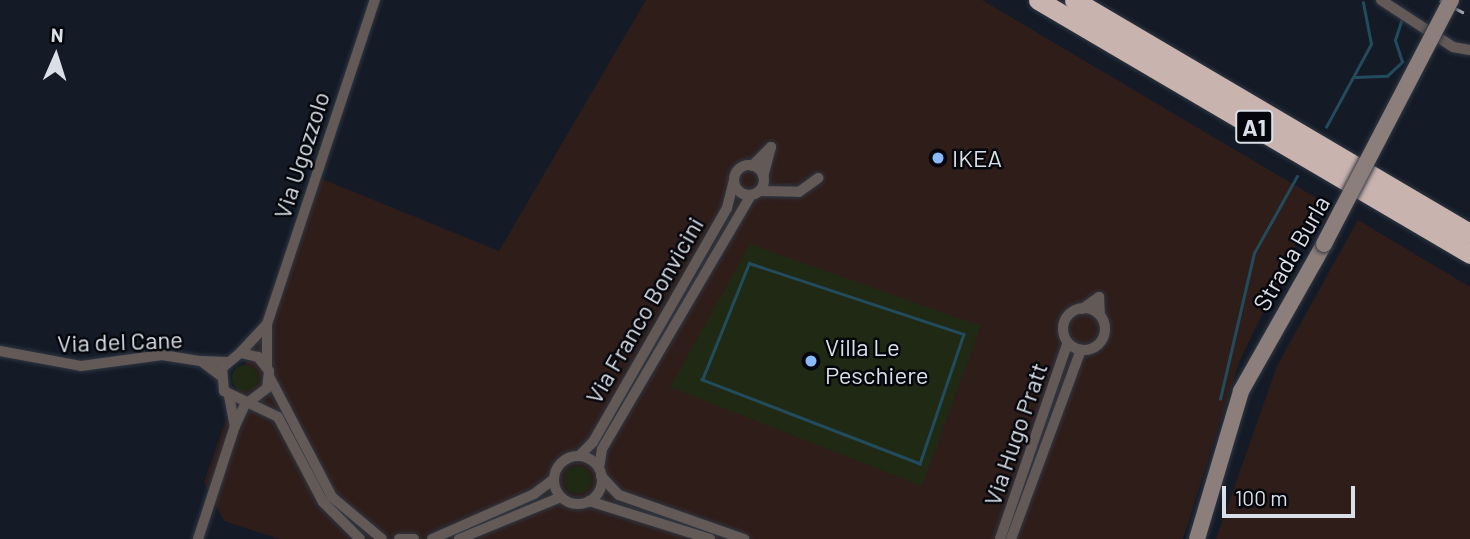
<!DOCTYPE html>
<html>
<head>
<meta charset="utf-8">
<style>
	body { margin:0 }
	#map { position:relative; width:1470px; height:539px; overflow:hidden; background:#141b27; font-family:Barlow,sans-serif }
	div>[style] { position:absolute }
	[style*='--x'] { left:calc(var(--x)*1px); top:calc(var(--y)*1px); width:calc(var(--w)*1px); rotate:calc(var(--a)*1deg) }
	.commercial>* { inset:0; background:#2f1d1a }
	.industrial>* { inset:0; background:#2f1d19 }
	.green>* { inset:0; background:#202914 }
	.round { border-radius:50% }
	.stream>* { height:2.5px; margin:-1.25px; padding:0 1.25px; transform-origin:1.25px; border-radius:1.25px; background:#224c5d }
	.roads { filter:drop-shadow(0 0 2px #303742) drop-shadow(0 0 2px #303742) }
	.street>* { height:10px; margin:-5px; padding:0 5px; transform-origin:5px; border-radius:5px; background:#635a58 }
	.street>.ring { margin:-5px; padding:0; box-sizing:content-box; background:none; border:10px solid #635a58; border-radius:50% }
	.secondary>* { height:16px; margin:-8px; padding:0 8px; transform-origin:8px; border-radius:8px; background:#8c7e7b }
	.highway>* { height:19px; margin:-9.5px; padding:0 9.5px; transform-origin:9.5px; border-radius:9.5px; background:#c9b3af }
	.rail>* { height:2.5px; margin-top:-1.25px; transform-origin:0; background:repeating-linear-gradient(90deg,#9da2ac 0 9px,transparent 0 18px) }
	.bridges { filter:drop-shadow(0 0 2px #303742) drop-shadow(0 0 2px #303742) }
	.secondary-bridge>* { height:16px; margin:-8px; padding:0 8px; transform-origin:8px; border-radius:8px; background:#8c7e7b }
	.dots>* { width:19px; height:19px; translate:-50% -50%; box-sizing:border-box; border:4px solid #04060b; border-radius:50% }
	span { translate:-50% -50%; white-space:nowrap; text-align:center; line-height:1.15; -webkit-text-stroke:5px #04060b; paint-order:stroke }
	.shield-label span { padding:2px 5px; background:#04060b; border:2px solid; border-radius:5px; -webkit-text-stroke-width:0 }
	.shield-label { font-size:23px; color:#dbe0e8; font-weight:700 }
	.street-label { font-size:24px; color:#dbe0e8 }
	.poi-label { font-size:24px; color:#dbe0e8 }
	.left { translate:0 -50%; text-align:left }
	.north { position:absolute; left:21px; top:21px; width:70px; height:70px; -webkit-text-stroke:5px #04060b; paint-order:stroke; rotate:3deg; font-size:19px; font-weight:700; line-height:28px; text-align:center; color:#dbe0e8 }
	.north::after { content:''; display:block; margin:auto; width:24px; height:32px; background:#dbe0e8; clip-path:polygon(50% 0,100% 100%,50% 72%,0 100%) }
	.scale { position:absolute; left:1222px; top:486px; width:133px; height:32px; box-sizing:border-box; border:4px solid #dbe0e8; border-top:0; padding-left:9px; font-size:21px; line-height:24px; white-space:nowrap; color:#dbe0e8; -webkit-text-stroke:5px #04060b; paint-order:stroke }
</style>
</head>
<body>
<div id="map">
	<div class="commercial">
		<div style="clip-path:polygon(646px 0,982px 0,1318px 199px,1240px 360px,1183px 539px,280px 539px,224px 521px,204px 482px,312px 175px,499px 251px)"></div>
	</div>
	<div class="industrial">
		<div style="clip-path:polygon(1358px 220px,1470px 287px,1470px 539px,1216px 539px,1277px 366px)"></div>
	</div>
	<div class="green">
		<div style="clip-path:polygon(750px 244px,981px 326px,922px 486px,670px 387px)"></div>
		<div class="round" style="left:232px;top:365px;width:26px;height:26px"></div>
		<div class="round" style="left:564px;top:466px;width:28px;height:28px"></div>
	</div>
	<div class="stream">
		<div style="--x:1355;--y:77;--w:32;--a:-2"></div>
		<div style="--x:1387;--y:76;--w:21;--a:-43"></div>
		<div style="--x:1402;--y:62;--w:23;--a:-108"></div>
		<div style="--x:1395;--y:40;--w:22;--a:-72"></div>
		<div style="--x:1326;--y:127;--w:94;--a:-61.5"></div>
		<div style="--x:1371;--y:44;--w:42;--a:-101"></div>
		<div style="--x:749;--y:263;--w:226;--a:18.3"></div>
		<div style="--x:964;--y:334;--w:137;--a:108.7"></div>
		<div style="--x:920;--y:464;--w:234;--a:-158.9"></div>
		<div style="--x:702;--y:380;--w:126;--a:-68.1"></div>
		<div style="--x:1220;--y:399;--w:150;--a:-76.9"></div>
		<div style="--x:1254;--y:253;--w:88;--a:-60.8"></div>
	</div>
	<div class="roads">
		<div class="street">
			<div style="--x:1381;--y:0;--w:86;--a:33.1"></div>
			<div style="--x:1453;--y:47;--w:17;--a:10"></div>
			<div class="ring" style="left:734px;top:165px;width:20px;height:20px"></div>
			<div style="--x:752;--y:166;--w:27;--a:-45"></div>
			<div style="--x:771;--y:147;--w:30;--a:105"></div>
			<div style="--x:760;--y:191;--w:39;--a:1"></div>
			<div style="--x:799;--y:192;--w:24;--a:-36"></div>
			<div class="ring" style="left:1063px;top:308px;width:32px;height:32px"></div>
			<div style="--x:1082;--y:309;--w:21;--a:-35"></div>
			<div style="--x:1099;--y:297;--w:18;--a:87"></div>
			<div style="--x:267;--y:324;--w:342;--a:-71.6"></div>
			<div style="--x:0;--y:351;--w:82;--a:10.5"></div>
			<div style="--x:81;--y:366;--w:82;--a:-7.7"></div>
			<div style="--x:162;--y:355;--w:39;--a:9"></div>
			<div style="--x:240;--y:353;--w:40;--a:-47"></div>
			<div style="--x:267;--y:324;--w:42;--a:90"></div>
			<div style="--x:221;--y:376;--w:25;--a:-143"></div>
			<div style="--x:201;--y:361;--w:25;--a:2"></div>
			<div style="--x:270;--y:378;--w:134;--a:62.5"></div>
			<div style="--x:332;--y:497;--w:65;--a:40"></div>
			<div style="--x:229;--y:396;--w:31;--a:79"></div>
			<div style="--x:235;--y:426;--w:26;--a:-65"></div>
			<div style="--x:250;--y:401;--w:21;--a:-37"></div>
			<div style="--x:267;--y:388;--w:17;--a:-83"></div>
			<div style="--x:269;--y:371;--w:18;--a:-128"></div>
			<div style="--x:258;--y:357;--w:18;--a:-167"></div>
			<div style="--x:240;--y:353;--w:23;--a:140"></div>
			<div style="--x:222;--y:368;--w:23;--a:85"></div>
			<div style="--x:224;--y:391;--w:60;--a:25.7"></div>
			<div style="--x:278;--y:417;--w:96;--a:62.1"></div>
			<div style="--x:323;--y:502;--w:52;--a:45"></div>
			<div style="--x:579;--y:456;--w:20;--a:-45"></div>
			<div style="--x:593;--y:442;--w:270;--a:-60.2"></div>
			<div style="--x:727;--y:208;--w:30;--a:-76"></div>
			<div class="ring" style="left:554px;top:456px;width:38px;height:38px"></div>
			<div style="--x:599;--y:468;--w:19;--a:-81"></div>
			<div style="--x:602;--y:449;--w:294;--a:-59.6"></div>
			<div style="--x:601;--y:476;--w:26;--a:47"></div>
			<div style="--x:619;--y:495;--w:133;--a:19.4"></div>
			<div style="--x:589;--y:501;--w:127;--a:17.4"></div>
			<div style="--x:198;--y:539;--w:119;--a:-71.9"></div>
			<div style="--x:399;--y:539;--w:15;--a:0"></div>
			<div style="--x:432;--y:539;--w:111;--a:-23.8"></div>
			<div style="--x:534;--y:494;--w:25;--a:-37"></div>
			<div style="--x:459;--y:539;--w:110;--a:-22.4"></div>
			<div style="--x:1000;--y:539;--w:208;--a:-71"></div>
			<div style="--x:1011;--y:539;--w:202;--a:-69.7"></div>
		</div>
		<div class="secondary">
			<div style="--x:1197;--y:539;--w:154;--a:-73.4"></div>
			<div style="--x:1241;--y:391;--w:169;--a:-60.5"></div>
		</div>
		<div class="highway">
			<div style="--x:1038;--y:0;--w:501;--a:30.45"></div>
			<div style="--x:1074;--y:0;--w:459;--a:30.5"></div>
		</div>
	</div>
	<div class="rail">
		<div style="--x:1440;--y:0;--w:34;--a:28"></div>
	</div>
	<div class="bridges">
		<div class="secondary-bridge">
			<div style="--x:1324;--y:244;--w:275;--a:-62.5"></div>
		</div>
	</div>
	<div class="dots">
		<div style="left:938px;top:158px;background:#8abafc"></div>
		<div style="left:811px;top:361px;background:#8abafc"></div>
	</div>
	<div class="shield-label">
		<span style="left:1254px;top:127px">A1</span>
	</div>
	<div class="street-label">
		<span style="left:301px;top:155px;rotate:-72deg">Via Ugozzolo</span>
		<span style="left:1291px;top:253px;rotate:-60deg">Strada Burla</span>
		<span style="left:644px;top:310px;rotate:-60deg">Via Franco Bonvicini</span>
		<span style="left:120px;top:341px;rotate:-2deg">Via del Cane</span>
		<span style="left:1015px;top:434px;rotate:-71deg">Via Hugo Pratt</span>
	</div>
	<div class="poi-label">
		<span class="left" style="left:952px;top:158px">IKEA</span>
		<span class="left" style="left:825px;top:361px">Villa Le<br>Peschiere</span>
	</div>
	<div class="north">N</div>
	<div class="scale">100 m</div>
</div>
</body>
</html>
